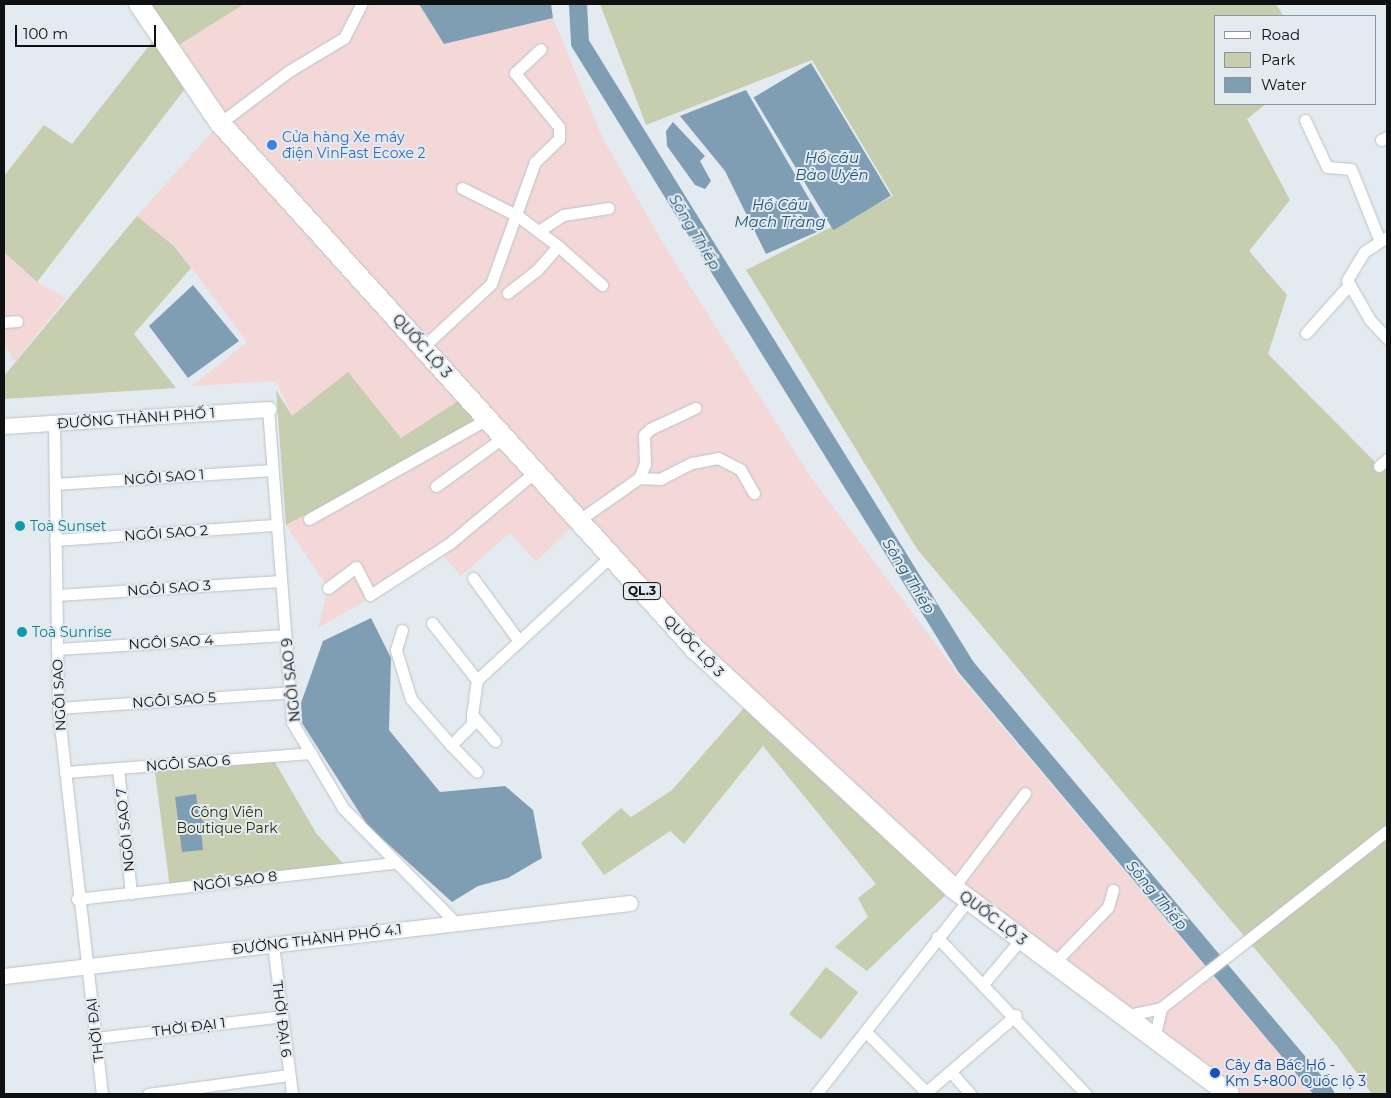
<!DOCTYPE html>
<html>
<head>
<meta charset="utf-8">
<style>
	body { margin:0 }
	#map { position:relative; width:1391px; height:1098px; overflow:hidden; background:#e3eaf0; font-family:Montserrat,sans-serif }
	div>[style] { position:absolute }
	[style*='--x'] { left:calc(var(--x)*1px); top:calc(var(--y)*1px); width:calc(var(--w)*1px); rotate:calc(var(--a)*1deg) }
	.industrial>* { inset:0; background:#f3d8d7 }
	.green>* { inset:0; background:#c6ceaf; transform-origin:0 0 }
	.water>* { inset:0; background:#7f9eb4; transform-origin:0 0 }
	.river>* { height:18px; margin:-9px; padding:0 9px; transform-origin:9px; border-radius:9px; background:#7f9eb4 }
	.roads { filter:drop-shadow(0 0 1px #bbc2c8) drop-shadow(0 0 1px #bbc2c8) }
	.street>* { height:11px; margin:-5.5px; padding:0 5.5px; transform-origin:5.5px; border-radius:5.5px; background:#fff }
	.secondary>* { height:15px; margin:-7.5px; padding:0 7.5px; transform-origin:7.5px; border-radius:7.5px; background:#fff }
	.highway>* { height:20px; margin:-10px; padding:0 10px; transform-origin:10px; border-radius:10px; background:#fff }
	.dots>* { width:14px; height:14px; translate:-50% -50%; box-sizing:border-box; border:2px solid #e3eaf0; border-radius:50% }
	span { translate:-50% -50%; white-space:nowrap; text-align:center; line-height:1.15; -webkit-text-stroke:4px #e3eaf0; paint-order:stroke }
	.shield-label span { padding:1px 4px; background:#e3eaf0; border:1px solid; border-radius:4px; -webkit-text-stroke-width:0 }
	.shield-label { font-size:12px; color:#0e1012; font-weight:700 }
	.shop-label { font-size:14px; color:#366cbe }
	.left { translate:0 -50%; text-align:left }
	.street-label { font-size:14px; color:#0e1012 }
	.culture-label { font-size:14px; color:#0d838f }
	.park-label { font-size:14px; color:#282f05 }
	.transit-label { font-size:14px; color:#164399 }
	.water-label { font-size:15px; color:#215677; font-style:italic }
	.frame { position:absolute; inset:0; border:5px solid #0e1012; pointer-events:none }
	.legend { position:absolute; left:1214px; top:15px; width:162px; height:90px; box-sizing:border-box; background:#e3eaf0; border:1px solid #8e9397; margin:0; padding:6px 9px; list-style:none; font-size:15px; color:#0e1012 }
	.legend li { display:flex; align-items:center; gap:10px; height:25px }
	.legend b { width:25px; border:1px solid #8e9397 }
	.scale { position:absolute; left:15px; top:25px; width:141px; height:22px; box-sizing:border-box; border:2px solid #0e1012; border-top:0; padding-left:6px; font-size:15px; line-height:18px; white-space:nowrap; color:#0e1012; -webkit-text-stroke:4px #e3eaf0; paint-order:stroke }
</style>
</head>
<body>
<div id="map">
	<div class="industrial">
		<div style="clip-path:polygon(244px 4px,419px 4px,445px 44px,553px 18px,602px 137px,666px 248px,810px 476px,957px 673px,1313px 1094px,1231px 1094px,898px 841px,578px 521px,536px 562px,510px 533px,461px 576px,443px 556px,318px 628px,328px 588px,286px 525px,486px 419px,466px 397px,401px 439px,292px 416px,276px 381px,192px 386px,247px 342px,175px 246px,137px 216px,220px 123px,171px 50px)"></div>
		<div style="clip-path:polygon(4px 252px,37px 282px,66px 298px,15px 362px,4px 344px)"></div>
	</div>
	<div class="green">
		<div style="clip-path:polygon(139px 4px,244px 4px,171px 50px,191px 81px,37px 282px,4px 252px,4px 176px,44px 125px,72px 144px,159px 33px)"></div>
		<div style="clip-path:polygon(600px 4px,1275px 4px,1280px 10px,1283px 16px,1215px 16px,1215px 104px,1266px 104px,1247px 119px,1290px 200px,1249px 251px,1287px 295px,1268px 354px,1379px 466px,1387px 459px,1387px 1094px,1372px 1094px,1337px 1046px,917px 549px,746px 270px,893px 196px,812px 60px,646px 125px)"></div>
		<div style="clip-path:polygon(137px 216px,174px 246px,191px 268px,134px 334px,176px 388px,4px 399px,4px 376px)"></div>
		<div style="clip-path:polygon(348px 372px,401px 438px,466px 396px,487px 419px,286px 525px,276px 390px,292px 416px)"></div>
		<div style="clip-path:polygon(750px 701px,953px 888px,867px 971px,835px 947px,868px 917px,858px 898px,876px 884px,763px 746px,684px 844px,670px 831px,604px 875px,581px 843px,621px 808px,631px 817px,672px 790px)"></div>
		<div style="clip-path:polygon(272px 757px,316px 833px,347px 868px,170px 888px,154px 765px)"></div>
		<div style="left:826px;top:967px;width:41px;height:60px;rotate:38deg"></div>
	</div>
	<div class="water">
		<div style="clip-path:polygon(419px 4px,551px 4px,553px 18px,444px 44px)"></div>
		<div style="left:811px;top:63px;width:155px;height:67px;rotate:59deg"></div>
		<div style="clip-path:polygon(746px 90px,826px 228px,766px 254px,725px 171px,680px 116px)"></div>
		<div style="clip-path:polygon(673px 122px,705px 156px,700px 161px,711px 181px,705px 189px,695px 185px,667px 146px,666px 131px)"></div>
		<div style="clip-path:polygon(193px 285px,239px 341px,188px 378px,149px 326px)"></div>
		<div style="clip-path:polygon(371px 618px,391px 658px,389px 730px,440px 792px,505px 786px,533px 810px,542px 858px,508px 878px,478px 886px,452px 902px,368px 826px,302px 723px,301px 703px,323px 641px)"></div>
		<div style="clip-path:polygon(196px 794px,199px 816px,206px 825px,201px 831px,203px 850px,182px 852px,175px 797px)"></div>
	</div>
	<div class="river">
		<div style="--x:578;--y:4;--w:39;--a:87"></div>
		<div style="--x:580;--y:43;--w:734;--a:58.26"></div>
		<div style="--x:966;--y:667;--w:558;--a:49.94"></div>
	</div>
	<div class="roads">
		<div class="street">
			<div style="--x:1305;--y:120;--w:52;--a:64.9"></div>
			<div style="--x:1327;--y:167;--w:24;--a:5"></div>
			<div style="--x:1351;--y:169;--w:75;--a:68.2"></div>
			<div style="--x:220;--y:123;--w:86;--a:-37"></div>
			<div style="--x:289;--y:71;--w:64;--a:-31"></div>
			<div style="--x:344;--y:38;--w:38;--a:-63"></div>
			<div style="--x:1381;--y:140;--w:7;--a:-27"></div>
			<div style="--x:462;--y:188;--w:63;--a:26.6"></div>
			<div style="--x:518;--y:216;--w:50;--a:36.9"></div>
			<div style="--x:558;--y:246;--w:32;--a:131"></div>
			<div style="--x:537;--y:270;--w:37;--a:142"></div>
			<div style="--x:540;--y:230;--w:27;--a:-33"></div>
			<div style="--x:563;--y:215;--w:46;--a:-8.8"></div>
			<div style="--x:1387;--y:237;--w:27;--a:147"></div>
			<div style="--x:1364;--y:252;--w:33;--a:121"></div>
			<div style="--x:1347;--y:280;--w:46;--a:60.1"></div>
			<div style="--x:1370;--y:320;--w:25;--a:47"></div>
			<div style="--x:558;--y:246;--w:59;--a:41.6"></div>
			<div style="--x:4;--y:322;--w:13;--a:-4"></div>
			<div style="--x:1306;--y:333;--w:63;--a:-48.2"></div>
			<div style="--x:423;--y:347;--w:93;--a:-42.8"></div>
			<div style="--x:491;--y:284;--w:130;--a:-70.2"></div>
			<div style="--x:535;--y:162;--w:33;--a:-44"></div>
			<div style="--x:559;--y:139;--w:12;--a:-90"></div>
			<div style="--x:559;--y:127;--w:70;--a:-129.2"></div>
			<div style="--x:515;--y:73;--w:35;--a:-43"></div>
			<div style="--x:268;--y:409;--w:314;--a:85.6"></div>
			<div style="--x:292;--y:722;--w:100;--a:59.3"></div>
			<div style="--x:343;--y:808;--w:161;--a:45.5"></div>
			<div style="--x:54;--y:423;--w:285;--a:89.2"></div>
			<div style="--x:58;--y:708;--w:388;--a:83.5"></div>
			<div style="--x:1379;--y:466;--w:11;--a:-41"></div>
			<div style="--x:639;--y:478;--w:21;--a:3"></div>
			<div style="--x:660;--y:479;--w:36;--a:-27"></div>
			<div style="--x:692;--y:463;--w:26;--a:-11"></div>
			<div style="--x:718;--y:458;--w:25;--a:27"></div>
			<div style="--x:740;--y:469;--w:28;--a:60"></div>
			<div style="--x:55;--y:484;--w:218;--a:-3.7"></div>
			<div style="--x:436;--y:486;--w:84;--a:-35.8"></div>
			<div style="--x:309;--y:519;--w:204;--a:-29.3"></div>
			<div style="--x:579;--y:520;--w:73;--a:-35"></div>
			<div style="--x:639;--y:478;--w:15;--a:-67"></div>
			<div style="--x:645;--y:464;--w:29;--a:-92"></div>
			<div style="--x:644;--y:435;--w:8;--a:-45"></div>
			<div style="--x:650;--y:429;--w:50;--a:-25"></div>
			<div style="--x:55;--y:540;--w:223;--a:-3.9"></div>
			<div style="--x:473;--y:578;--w:78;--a:53.9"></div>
			<div style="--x:328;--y:588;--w:35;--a:-37"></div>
			<div style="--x:356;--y:567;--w:31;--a:63"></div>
			<div style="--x:370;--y:595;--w:95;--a:-33"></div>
			<div style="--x:450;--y:543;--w:111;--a:-39.9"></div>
			<div style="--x:57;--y:595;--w:224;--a:-3.6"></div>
			<div style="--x:432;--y:623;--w:73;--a:51.7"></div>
			<div style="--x:402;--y:630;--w:21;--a:107"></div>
			<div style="--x:396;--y:650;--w:51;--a:73"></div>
			<div style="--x:411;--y:699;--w:61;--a:49"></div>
			<div style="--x:451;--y:745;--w:30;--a:-45"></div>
			<div style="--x:472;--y:724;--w:9;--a:-90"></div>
			<div style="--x:57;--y:649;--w:228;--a:-3.5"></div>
			<div style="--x:58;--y:708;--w:233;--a:-3.9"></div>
			<div style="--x:495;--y:741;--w:35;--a:-131"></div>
			<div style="--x:472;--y:715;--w:35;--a:-82"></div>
			<div style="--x:477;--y:680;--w:183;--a:-42.8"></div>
			<div style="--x:451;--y:745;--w:37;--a:46"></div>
			<div style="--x:118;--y:768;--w:126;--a:84.1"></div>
			<div style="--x:65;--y:772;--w:247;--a:-4.4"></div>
			<div style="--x:953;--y:888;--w:119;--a:-52.8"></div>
			<div style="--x:77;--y:899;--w:317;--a:-6.5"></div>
			<div style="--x:937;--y:937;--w:216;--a:46.5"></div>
			<div style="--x:273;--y:945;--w:150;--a:82.7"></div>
			<div style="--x:1054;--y:963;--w:78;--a:-46"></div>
			<div style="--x:1108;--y:907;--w:18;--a:-74"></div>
			<div style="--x:984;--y:983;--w:57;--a:-49.9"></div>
			<div style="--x:1124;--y:1016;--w:38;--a:-12"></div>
			<div style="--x:1161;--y:1008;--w:287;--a:-38.1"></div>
			<div style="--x:867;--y:1033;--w:83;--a:45"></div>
			<div style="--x:96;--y:1038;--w:187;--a:-6.7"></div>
			<div style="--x:1154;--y:1039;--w:32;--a:-77"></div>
			<div style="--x:952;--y:1073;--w:28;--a:49"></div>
			<div style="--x:148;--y:1094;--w:142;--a:-7.7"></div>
			<div style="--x:816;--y:1094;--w:246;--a:-51.9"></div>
			<div style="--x:924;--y:1094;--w:121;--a:-40.7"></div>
		</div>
		<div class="secondary">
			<div style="--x:4;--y:426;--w:265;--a:-3.7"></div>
			<div style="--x:4;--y:976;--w:630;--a:-6.65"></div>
		</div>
		<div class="highway">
			<div style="--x:139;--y:4;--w:144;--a:55.8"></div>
			<div style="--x:220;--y:123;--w:709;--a:47.92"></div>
			<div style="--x:695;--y:649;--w:352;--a:42.8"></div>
			<div style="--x:953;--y:888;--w:344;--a:36.7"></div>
		</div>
	</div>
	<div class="dots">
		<div style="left:272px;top:145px;background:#3f7fe0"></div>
		<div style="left:20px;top:526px;background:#0f9aa8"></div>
		<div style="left:22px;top:632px;background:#0f9aa8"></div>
		<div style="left:1215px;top:1073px;background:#1a4fb4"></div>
	</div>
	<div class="shield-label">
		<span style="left:642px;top:591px">QL.3</span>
	</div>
	<div class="shop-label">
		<span class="left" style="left:282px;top:145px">Cửa hàng Xe máy<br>điện VinFast Ecoxe 2</span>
	</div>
	<div class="street-label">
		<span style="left:422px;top:346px;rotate:48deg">QUỐC LỘ 3</span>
		<span style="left:136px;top:418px;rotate:-4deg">ĐƯỜNG THÀNH PHỐ 1</span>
		<span style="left:164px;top:477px;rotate:-4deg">NGÔI SAO 1</span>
		<span style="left:166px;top:533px;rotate:-4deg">NGÔI SAO 2</span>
		<span style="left:169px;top:588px;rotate:-4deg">NGÔI SAO 3</span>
		<span style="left:171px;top:642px;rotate:-3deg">NGÔI SAO 4</span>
		<span style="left:694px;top:646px;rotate:46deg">QUỐC LỘ 3</span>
		<span style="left:291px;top:680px;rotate:-96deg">NGÔI SAO 9</span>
		<span style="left:59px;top:695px;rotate:-93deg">NGÔI SAO</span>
		<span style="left:174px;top:700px;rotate:-4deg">NGÔI SAO 5</span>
		<span style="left:188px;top:763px;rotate:-4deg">NGÔI SAO 6</span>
		<span style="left:125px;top:830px;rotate:-96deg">NGÔI SAO 7</span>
		<span style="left:235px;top:881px;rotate:-7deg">NGÔI SAO 8</span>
		<span style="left:993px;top:918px;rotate:37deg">QUỐC LỘ 3</span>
		<span style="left:317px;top:939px;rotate:-7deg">ĐƯỜNG THÀNH PHỐ 4.1</span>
		<span style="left:282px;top:1019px;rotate:83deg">THỜI ĐẠI 6</span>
		<span style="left:189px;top:1027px;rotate:-7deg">THỜI ĐẠI 1</span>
		<span style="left:95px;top:1030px;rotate:-97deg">THỜI ĐẠI</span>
	</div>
	<div class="culture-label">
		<span class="left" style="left:30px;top:526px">Toà Sunset</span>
		<span class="left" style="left:32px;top:632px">Toà Sunrise</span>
	</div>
	<div class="park-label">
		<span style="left:227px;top:820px">Công Viên<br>Boutique Park</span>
	</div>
	<div class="transit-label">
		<span class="left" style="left:1225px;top:1073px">Cây đa Bác Hồ -<br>Km 5+800 Quốc lộ 3</span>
	</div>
	<div class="water-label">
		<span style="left:832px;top:166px">Hồ câu<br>Bảo Uyên</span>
		<span style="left:780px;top:213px">Hồ Câu<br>Mạch Tràng</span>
		<span style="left:695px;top:232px;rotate:59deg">Sông Thiếp</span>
		<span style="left:909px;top:576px;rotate:58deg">Sông Thiếp</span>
		<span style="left:1157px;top:895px;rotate:50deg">Sông Thiếp</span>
	</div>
	<div class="frame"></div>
	<ul class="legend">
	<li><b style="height:6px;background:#fff"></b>Road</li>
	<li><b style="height:14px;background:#c6ceaf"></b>Park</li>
	<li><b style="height:14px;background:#7f9eb4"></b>Water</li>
	</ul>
	<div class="scale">100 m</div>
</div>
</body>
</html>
